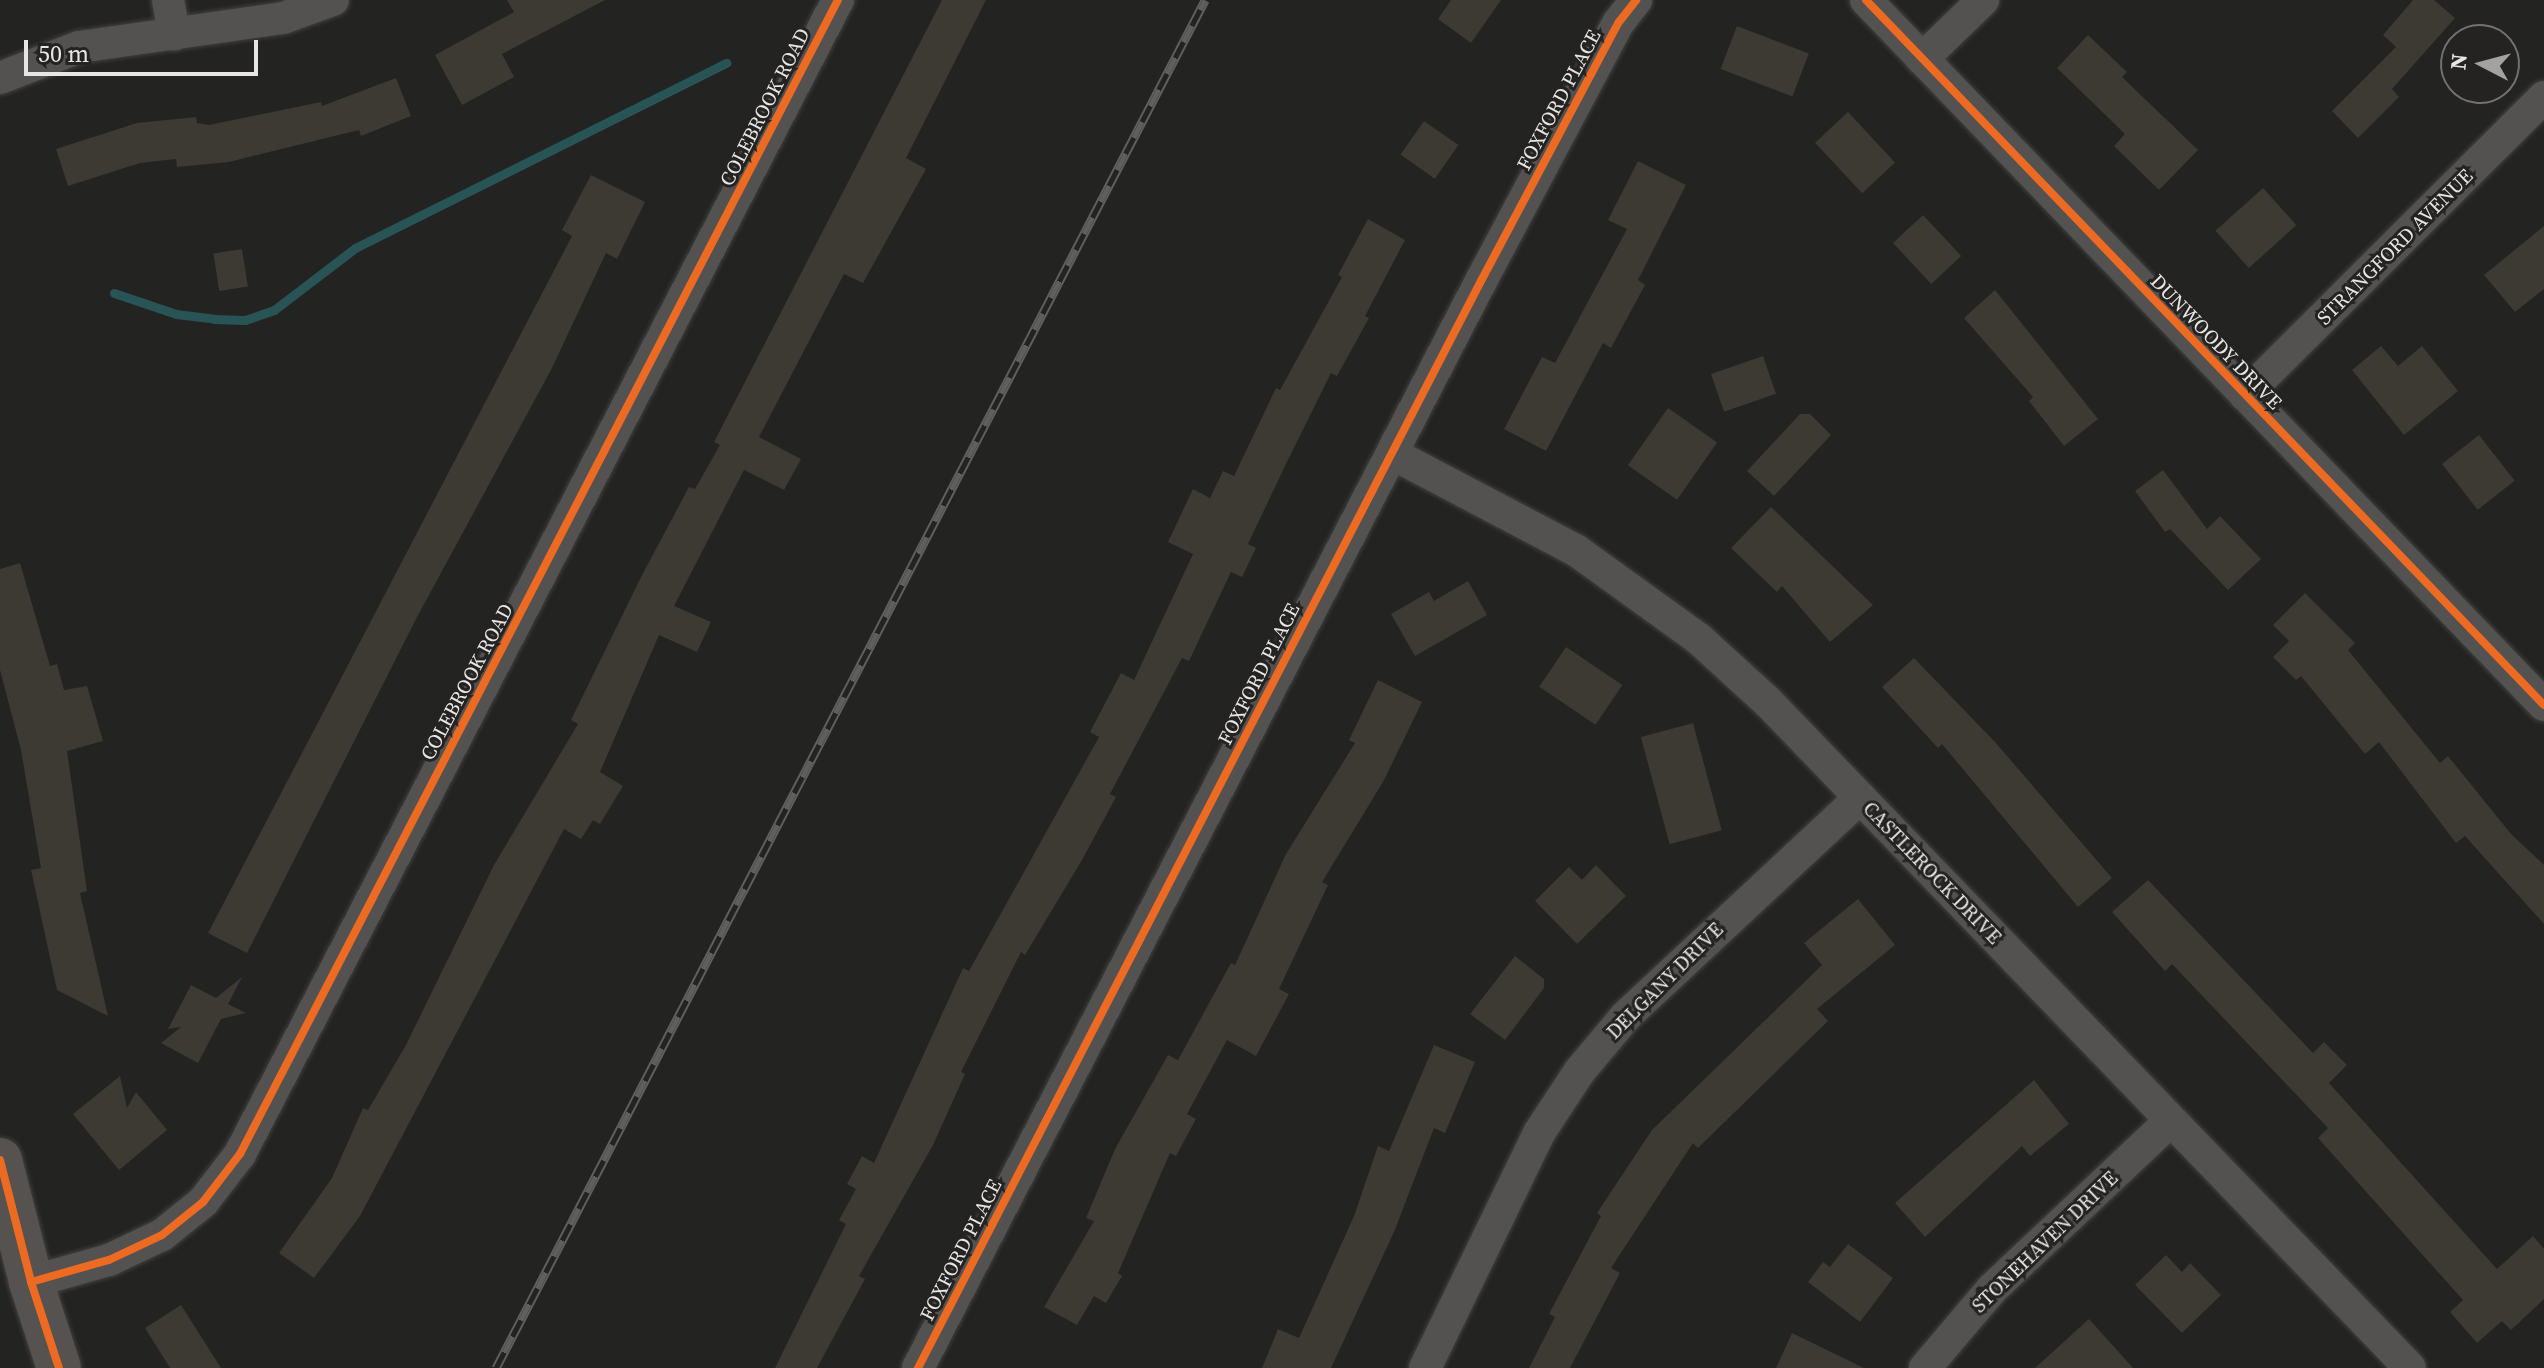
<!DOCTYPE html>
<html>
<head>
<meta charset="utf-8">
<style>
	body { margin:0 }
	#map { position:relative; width:2544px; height:1368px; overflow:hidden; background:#232322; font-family:"Source Serif 4",serif }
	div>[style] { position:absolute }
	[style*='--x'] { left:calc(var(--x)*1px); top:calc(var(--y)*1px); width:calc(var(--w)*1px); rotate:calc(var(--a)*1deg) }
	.stream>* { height:9px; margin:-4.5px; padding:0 4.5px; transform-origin:4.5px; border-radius:4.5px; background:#285455 }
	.building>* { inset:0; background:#3d3933; transform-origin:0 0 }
	.roads { filter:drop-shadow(0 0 2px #41403f) drop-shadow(0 0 2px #41403f) }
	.street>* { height:32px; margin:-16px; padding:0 16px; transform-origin:16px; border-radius:16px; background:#535251 }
	.secondary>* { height:44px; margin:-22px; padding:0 22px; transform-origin:22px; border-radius:22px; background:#565250 }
	.rail>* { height:9px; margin-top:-4.5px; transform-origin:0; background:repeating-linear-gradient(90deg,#242321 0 18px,#5f5f5e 0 36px); box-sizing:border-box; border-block:2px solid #5f5f5e }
	.cycleway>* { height:8px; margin:-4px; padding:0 4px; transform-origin:4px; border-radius:4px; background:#ed6a23 }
	span { translate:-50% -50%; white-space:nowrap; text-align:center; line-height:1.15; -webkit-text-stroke:6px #242321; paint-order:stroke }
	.street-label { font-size:20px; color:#e7e6e5 }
	.north { position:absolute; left:2440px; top:24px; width:80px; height:80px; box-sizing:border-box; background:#242321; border:2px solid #72716f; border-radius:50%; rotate:276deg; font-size:22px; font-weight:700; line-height:32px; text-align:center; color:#e7e6e5 }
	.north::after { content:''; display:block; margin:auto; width:28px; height:36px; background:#a2a2a1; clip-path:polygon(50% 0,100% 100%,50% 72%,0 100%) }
	.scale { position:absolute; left:24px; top:40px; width:234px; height:36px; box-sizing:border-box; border:4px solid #e7e6e5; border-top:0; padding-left:10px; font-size:24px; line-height:28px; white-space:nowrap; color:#e7e6e5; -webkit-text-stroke:6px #242321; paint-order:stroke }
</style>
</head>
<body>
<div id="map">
	<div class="stream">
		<div style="--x:114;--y:293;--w:65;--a:18.7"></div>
		<div style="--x:176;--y:314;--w:38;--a:7"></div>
		<div style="--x:214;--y:319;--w:31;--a:2"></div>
		<div style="--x:245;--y:320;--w:31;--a:-19"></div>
		<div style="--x:274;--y:310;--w:102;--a:-37.4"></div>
		<div style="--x:355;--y:248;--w:415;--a:-26.5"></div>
	</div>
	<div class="building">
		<div style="clip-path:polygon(507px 0,605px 0,502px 54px,514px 77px,462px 105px,435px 55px,514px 12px)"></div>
		<div style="clip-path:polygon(942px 0,986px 0,906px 158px,926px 169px,863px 283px,844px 274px,759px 437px,801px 459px,784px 490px,744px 470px,674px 606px,711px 622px,697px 652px,659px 635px,600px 772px,623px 786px,600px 824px,593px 820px,581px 839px,564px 829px,360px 1216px,314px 1278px,279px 1253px,332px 1178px,363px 1108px,368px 1110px,406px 1045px,494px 865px,578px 724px,571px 720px,642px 575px,689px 487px,695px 489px,720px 445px,714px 442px)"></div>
		<div style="clip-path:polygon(1451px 0,1501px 0,1471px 43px,1438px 19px)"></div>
		<div style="clip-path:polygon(2413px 0,2434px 0,2455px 18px,2392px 89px,2399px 97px,2358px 138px,2332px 111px,2396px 47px,2383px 35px)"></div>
		<div style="left:1737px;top:26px;width:77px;height:46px;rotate:21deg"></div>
		<div style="clip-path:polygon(2088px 35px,2127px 72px,2122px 77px,2198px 150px,2159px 190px,2114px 146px,2125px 134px,2057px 68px)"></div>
		<div style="clip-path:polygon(396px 78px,411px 116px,361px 136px,359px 130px,229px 162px,177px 167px,176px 159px,140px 163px,68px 186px,56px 149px,137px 123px,196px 117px,197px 123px,209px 125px,321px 102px,322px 106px)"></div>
		<div style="left:1848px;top:112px;width:69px;height:45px;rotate:47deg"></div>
		<div style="left:1424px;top:121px;width:42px;height:41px;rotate:35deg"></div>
		<div style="clip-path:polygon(1638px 161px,1686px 185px,1638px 280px,1645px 285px,1611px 348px,1603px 343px,1546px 451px,1504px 429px,1542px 357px,1555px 363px,1627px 229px,1608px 220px)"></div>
		<div style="clip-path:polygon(591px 175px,645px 202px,617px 259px,606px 253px,552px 368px,416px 619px,247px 953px,208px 933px,572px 236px,562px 230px)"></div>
		<div style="left:2263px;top:188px;width:50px;height:64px;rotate:48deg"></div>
		<div style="left:1923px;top:215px;width:56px;height:41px;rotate:47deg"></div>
		<div style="clip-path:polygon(1368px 219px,1405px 240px,1365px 316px,1369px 318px,1337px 376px,1331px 373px,1284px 468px,1248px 544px,1256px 548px,1242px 577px,1231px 572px,1189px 661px,1182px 658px,1110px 794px,1116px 797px,1082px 860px,1025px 955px,1021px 952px,961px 1072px,965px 1074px,933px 1145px,859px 1276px,865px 1279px,817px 1368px,775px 1368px,846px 1224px,839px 1220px,856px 1189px,847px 1184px,862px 1156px,874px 1163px,963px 968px,969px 971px,1099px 737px,1090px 732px,1121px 673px,1134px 680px,1193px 554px,1168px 542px,1193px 489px,1210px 498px,1223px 471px,1234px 476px,1276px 388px,1280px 390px,1342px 277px,1338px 275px)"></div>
		<div style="clip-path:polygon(2544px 226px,2544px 289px,2515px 312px,2484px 275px)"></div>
		<div style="left:242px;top:249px;width:38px;height:29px;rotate:81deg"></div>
		<div style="clip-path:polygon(1995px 290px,2098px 419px,2064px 446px,2029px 401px,2033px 397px,1964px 318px)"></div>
		<div style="clip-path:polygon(2381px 346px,2398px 366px,2422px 346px,2458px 391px,2404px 435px,2352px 370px)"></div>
		<div style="left:1763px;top:356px;width:40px;height:55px;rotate:71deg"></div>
		<div style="left:1668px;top:408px;width:60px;height:70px;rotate:35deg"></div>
		<div style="clip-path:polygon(1800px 414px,1810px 414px,1831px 435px,1774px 496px,1747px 471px)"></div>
		<div style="left:2479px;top:435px;width:58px;height:47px;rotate:52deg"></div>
		<div style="clip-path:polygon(2163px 470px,2207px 529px,2220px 516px,2261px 559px,2228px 590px,2170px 529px,2165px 532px,2135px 491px)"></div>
		<div style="clip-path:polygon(1771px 507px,1873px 605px,1830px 642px,1782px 586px,1777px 592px,1731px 548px)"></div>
		<div style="clip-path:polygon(20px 563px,50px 666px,57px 664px,64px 690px,87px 686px,103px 741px,67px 751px,87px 891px,80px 893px,108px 1016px,57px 990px,31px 870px,41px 868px,21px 750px,0 670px,0 569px)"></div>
		<div style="clip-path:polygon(1468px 581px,1487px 615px,1415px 656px,1391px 614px,1429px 592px,1434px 601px)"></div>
		<div style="clip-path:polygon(2305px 593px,2355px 643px,2348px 650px,2440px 763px,2448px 756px,2511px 834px,2544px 865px,2544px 924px,2465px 836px,2456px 843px,2379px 742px,2365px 754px,2301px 676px,2296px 680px,2273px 657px,2289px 641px,2273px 625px)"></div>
		<div style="left:1566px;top:647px;width:68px;height:48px;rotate:34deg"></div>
		<div style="clip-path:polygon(1914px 658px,1995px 742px,2112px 878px,2078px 907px,1942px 744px,1938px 748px,1882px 687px)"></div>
		<div style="clip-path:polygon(1378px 680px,1422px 702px,1383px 782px,1322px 882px,1328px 885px,1279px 989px,1289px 994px,1256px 1056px,1227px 1040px,1187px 1114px,1196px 1119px,1176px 1156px,1170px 1153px,1118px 1273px,1122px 1276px,1106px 1303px,1094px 1296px,1077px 1325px,1044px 1307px,1094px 1221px,1086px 1218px,1115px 1149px,1168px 1055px,1178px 1060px,1231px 963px,1235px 965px,1286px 854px,1355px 743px,1349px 740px)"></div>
		<div style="left:1693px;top:723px;width:111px;height:54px;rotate:75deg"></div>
		<div style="clip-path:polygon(1596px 865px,1626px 896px,1577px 944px,1535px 901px,1569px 867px,1582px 880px)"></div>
		<div style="clip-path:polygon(2148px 880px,2313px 1053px,2324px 1042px,2347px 1065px,2329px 1083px,2497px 1269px,2533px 1236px,2544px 1249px,2544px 1299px,2511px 1330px,2502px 1321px,2477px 1343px,2450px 1312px,2463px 1300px,2318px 1138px,2328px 1128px,2172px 964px,2165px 971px,2112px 912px)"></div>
		<div style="clip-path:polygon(1858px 899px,1895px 945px,1817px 1009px,1828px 1021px,1698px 1148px,1693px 1143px,1611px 1268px,1620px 1273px,1570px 1368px,1529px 1368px,1555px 1317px,1549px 1314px,1601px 1216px,1597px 1213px,1652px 1130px,1822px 965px,1804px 943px)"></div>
		<div style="clip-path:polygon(1515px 956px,1544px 979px,1544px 988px,1505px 1040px,1470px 1014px)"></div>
		<div style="clip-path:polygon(242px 977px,228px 1004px,246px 1013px,221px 1019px,198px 1063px,161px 1043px,181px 1027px,168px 1029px,191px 985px,216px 998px)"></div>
		<div style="clip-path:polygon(1434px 1045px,1475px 1062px,1445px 1133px,1434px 1128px,1394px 1232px,1331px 1368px,1262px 1368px,1278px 1329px,1299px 1338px,1354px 1216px,1378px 1146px,1389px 1151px)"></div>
		<div style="clip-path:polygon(120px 1076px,127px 1108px,136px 1092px,167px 1130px,119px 1170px,73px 1114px)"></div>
		<div style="clip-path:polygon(2034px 1080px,2069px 1124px,2030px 1156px,2022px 1146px,1925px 1237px,1895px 1203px)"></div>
		<div style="clip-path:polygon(1848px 1244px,1893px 1278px,1860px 1322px,1808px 1282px,1823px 1262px,1830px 1267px)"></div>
		<div style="clip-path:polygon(2166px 1255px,2182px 1272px,2190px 1263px,2221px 1295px,2182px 1333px,2135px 1285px)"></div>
		<div style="clip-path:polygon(181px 1305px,221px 1368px,170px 1368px,145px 1328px)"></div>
		<div style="clip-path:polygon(2089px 1319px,2133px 1368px,2035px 1368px)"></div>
		<div style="clip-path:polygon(1792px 1333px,1864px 1368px,1776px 1368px)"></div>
	</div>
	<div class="roads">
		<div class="street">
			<div style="--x:168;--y:0;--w:35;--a:80"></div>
			<div style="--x:1866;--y:0;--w:978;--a:46.12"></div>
			<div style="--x:1922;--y:59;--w:85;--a:-44"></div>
			<div style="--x:0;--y:78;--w:85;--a:-21.4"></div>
			<div style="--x:79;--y:47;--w:206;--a:-8.1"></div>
			<div style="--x:283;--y:18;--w:53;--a:-19.8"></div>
			<div style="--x:2245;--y:395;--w:422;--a:-44.9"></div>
			<div style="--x:1393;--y:454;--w:208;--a:27.8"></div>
			<div style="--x:1577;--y:551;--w:150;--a:35.8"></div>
			<div style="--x:1699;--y:639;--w:92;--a:42.4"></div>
			<div style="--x:1767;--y:701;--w:926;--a:46.05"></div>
			<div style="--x:31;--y:1282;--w:81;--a:-15.8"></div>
			<div style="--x:109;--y:1260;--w:59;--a:-25.3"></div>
			<div style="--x:162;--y:1235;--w:53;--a:-38.8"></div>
			<div style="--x:203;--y:1202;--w:61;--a:-52.4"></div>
			<div style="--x:240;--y:1154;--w:1300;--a:-62.61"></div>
			<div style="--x:918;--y:1368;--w:1224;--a:-62.62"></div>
			<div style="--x:1481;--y:281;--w:293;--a:-62"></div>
			<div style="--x:1619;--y:22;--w:28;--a:-52"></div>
			<div style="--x:1425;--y:1368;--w:261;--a:-64.1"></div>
			<div style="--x:1539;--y:1133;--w:73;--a:-56.7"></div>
			<div style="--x:1579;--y:1072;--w:73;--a:-50"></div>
			<div style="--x:1626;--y:1016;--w:320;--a:-43"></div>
			<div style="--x:1925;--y:1368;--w:104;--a:-49.7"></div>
			<div style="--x:1992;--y:1289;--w:245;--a:-43.3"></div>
		</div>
		<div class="secondary">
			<div style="--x:0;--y:1160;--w:126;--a:75.7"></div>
			<div style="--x:31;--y:1282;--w:90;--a:72"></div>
		</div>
	</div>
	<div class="rail">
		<div style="--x:496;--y:1368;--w:1541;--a:-62.6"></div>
	</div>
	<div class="cycleway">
		<div style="--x:1866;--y:0;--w:978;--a:46.12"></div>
		<div style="--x:0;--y:1160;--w:126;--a:75.7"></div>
		<div style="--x:31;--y:1282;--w:90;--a:72"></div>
		<div style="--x:31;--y:1282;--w:81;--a:-15.8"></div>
		<div style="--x:109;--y:1260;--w:59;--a:-25.3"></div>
		<div style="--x:162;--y:1235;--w:53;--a:-38.8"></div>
		<div style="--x:203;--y:1202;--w:61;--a:-52.4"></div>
		<div style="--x:240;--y:1154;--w:1300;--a:-62.61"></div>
		<div style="--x:918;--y:1368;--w:1224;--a:-62.62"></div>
		<div style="--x:1481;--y:281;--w:293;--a:-62"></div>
		<div style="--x:1619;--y:22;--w:28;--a:-52"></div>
	</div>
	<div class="street-label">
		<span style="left:1559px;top:100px;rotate:-62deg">FOXFORD PLACE</span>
		<span style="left:765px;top:107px;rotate:-63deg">COLEBROOK ROAD</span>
		<span style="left:2395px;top:247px;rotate:-45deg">STRANGFORD AVENUE</span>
		<span style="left:2216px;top:342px;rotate:46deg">DUNWOODY DRIVE</span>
		<span style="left:1259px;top:674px;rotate:-63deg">FOXFORD PLACE</span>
		<span style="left:467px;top:682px;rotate:-62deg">COLEBROOK ROAD</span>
		<span style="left:1932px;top:873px;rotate:46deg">CASTLEROCK DRIVE</span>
		<span style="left:1665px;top:981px;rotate:-45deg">DELGANY DRIVE</span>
		<span style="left:2045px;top:1242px;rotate:-44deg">STONEHAVEN DRIVE</span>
		<span style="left:961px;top:1250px;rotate:-63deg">FOXFORD PLACE</span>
	</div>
	<div class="north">N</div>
	<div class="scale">50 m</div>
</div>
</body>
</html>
